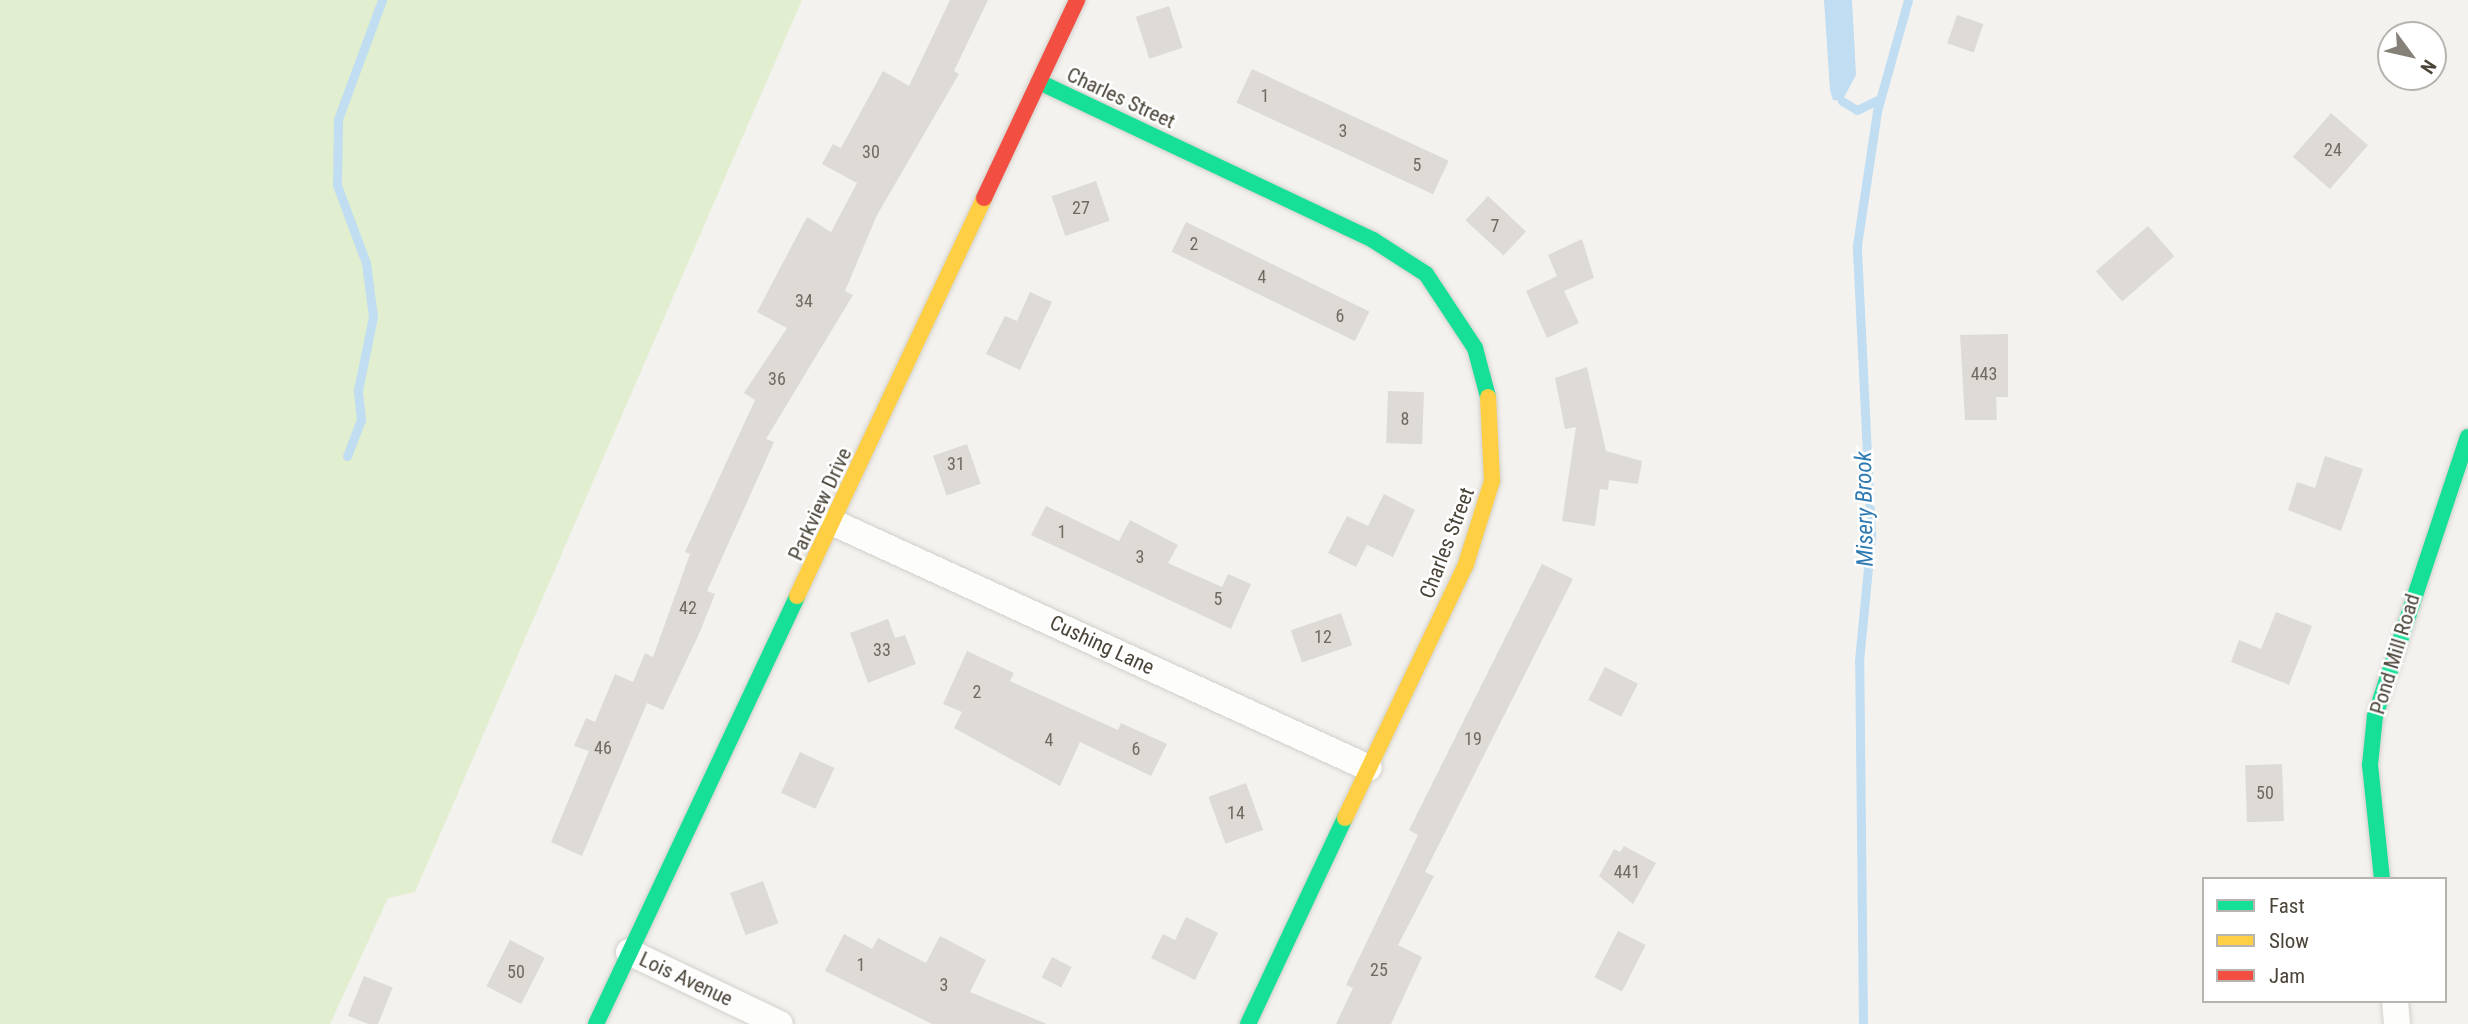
<!DOCTYPE html>
<html>
<head>
<meta charset="utf-8">
<style>
	body { margin:0 }
	#map { position:relative; width:2468px; height:1024px; overflow:hidden; background:#f4f2ee; font-family:"Roboto Condensed",sans-serif }
	div>[style] { position:absolute }
	[style*='--x'] { left:calc(var(--x)*1px); top:calc(var(--y)*1px); width:calc(var(--w)*1px); rotate:calc(var(--a)*1deg) }
	.green>* { inset:0; background:#e1eecf }
	.water>* { inset:0; background:#c0ddf1 }
	.stream>* { height:9px; margin:-4.5px; padding:0 4.5px; transform-origin:4.5px; border-radius:4.5px; background:#c0ddf1 }
	.building>* { inset:0; background:#dedbd6; transform-origin:0 0 }
	.roads { filter:drop-shadow(0 0 2px #d2d0cb) drop-shadow(0 0 2px #d2d0cb) }
	.street>* { height:26px; margin:-13px; padding:0 13px; transform-origin:13px; border-radius:13px; background:#fdfdfc }
	.fast>* { height:16px; margin:-8px; padding:0 8px; transform-origin:8px; border-radius:8px; background:#16e098 }
	.slow>* { height:16px; margin:-8px; padding:0 8px; transform-origin:8px; border-radius:8px; background:#ffcf43 }
	.jam>* { height:16px; margin:-8px; padding:0 8px; transform-origin:8px; border-radius:8px; background:#f24e42 }
	span { translate:-50% -50%; white-space:nowrap; text-align:center; line-height:1.15; -webkit-text-stroke:5px #fff; paint-order:stroke }
	.number-label { font-size:18px; color:#706a61 }
	.number-label span { -webkit-text-stroke-width:0 }
	.street-label { font-size:21px; color:#4b4439 }
	.water-label { font-size:23px; color:#2e7ab2; font-style:italic }
	.legend { position:absolute; left:2202px; top:877px; width:245px; height:126px; box-sizing:border-box; background:#fff; border:2px solid #b7b4b0; margin:0; padding:9px 12px; list-style:none; font-size:21px; color:#4b4439 }
	.legend li { display:flex; align-items:center; gap:14px; height:35px }
	.legend b { width:35px; border:2px solid #b7b4b0 }
	.north { position:absolute; left:2377px; top:21px; width:70px; height:70px; box-sizing:border-box; background:#fff; border:2px solid #b7b4b0; border-radius:50%; rotate:123deg; font-size:19px; font-weight:700; line-height:28px; text-align:center; color:#4b4439 }
	.north::after { content:''; display:block; margin:auto; width:24px; height:32px; background:#868178; clip-path:polygon(50% 0,100% 100%,50% 72%,0 100%) }
</style>
</head>
<body>
<div id="map">
	<div class="green">
		<div style="clip-path:polygon(0 0,802px 0,415px 892px,388px 898px,330px 1024px,0 1024px)"></div>
	</div>
	<div class="water">
		<div style="clip-path:polygon(1824px 0,1852px 0,1856px 75px,1842px 101px,1833px 100px,1830px 90px)"></div>
	</div>
	<div class="stream">
		<div style="--x:1842;--y:101;--w:17;--a:31"></div>
		<div style="--x:1857;--y:110;--w:25;--a:-26"></div>
		<div style="--x:347;--y:456;--w:39;--a:-69"></div>
		<div style="--x:361;--y:420;--w:30;--a:-96"></div>
		<div style="--x:358;--y:390;--w:75;--a:-78.4"></div>
		<div style="--x:373;--y:317;--w:54;--a:-97.4"></div>
		<div style="--x:366;--y:263;--w:83;--a:-110.4"></div>
		<div style="--x:337;--y:185;--w:66;--a:-89.1"></div>
		<div style="--x:338;--y:119;--w:127;--a:-69.7"></div>
		<div style="--x:1863;--y:1024;--w:363;--a:-90.6"></div>
		<div style="--x:1859;--y:661;--w:126;--a:-84.5"></div>
		<div style="--x:1871;--y:536;--w:291;--a:-92.8"></div>
		<div style="--x:1857;--y:245;--w:135;--a:-81.5"></div>
		<div style="--x:1877;--y:111;--w:115;--a:-74.4"></div>
	</div>
	<div class="building">
		<div style="clip-path:polygon(950px 0,988px 0,954px 71px,959px 74px,877px 215px,845px 291px,853px 295px,766px 439px,774px 442px,707px 591px,715px 594px,699px 634px,663px 710px,647px 703px,582px 856px,551px 842px,589px 751px,574px 746px,586px 718px,595px 722px,615px 674px,633px 682px,645px 653px,653px 657px,690px 554px,685px 552px,755px 400px,744px 393px,787px 328px,757px 312px,807px 217px,831px 232px,857px 183px,822px 164px,833px 144px,841px 148px,883px 71px,909px 86px)"></div>
		<div style="left:1169px;top:6px;width:44px;height:35px;rotate:72deg"></div>
		<div style="left:1957px;top:15px;width:28px;height:30px;rotate:19deg"></div>
		<div style="left:1252px;top:69px;width:217px;height:37px;rotate:25deg"></div>
		<div style="left:2331px;top:113px;width:49px;height:58px;rotate:41deg"></div>
		<div style="left:1096px;top:181px;width:42px;height:47px;rotate:71deg"></div>
		<div style="left:1488px;top:196px;width:52px;height:33px;rotate:43deg"></div>
		<div style="left:1186px;top:222px;width:204px;height:33px;rotate:26deg"></div>
		<div style="left:2148px;top:226px;width:40px;height:69px;rotate:49deg"></div>
		<div style="clip-path:polygon(1582px 239px,1594px 278px,1564px 291px,1579px 323px,1547px 338px,1526px 291px,1557px 276px,1548px 255px)"></div>
		<div style="clip-path:polygon(1030px 292px,1052px 302px,1020px 370px,986px 354px,1005px 316px,1017px 321px)"></div>
		<div style="clip-path:polygon(2008px 334px,2008px 397px,1996px 397px,1997px 420px,1965px 420px,1960px 335px)"></div>
		<div style="clip-path:polygon(1587px 367px,1606px 451px,1642px 461px,1638px 484px,1609px 480px,1608px 490px,1600px 489px,1595px 526px,1562px 521px,1576px 427px,1565px 429px,1555px 378px)"></div>
		<div style="left:1388px;top:391px;width:36px;height:52px;rotate:2deg"></div>
		<div style="left:967px;top:444px;width:42px;height:36px;rotate:71deg"></div>
		<div style="clip-path:polygon(2325px 456px,2363px 469px,2341px 531px,2288px 510px,2297px 482px,2315px 488px)"></div>
		<div style="clip-path:polygon(1384px 494px,1415px 510px,1393px 557px,1367px 545px,1356px 567px,1328px 553px,1347px 516px,1368px 526px)"></div>
		<div style="clip-path:polygon(1046px 506px,1119px 541px,1130px 520px,1178px 545px,1168px 563px,1222px 587px,1228px 574px,1251px 584px,1231px 629px,1031px 535px)"></div>
		<div style="clip-path:polygon(1542px 564px,1573px 579px,1425px 872px,1434px 876px,1398px 945px,1422px 957px,1391px 1024px,1336px 1024px,1353px 988px,1346px 985px,1418px 835px,1409px 830px)"></div>
		<div style="clip-path:polygon(2276px 612px,2312px 626px,2289px 685px,2231px 662px,2239px 640px,2261px 649px)"></div>
		<div style="left:1341px;top:613px;width:34px;height:53px;rotate:71deg"></div>
		<div style="clip-path:polygon(888px 619px,895px 638px,905px 635px,916px 664px,868px 683px,850px 633px)"></div>
		<div style="clip-path:polygon(967px 651px,1014px 673px,1010px 681px,1118px 730px,1121px 723px,1167px 744px,1151px 776px,1080px 742px,1060px 786px,954px 728px,962px 712px,943px 704px)"></div>
		<div style="left:1605px;top:667px;width:37px;height:37px;rotate:27deg"></div>
		<div style="left:800px;top:752px;width:38px;height:45px;rotate:25deg"></div>
		<div style="left:2282px;top:764px;width:57px;height:37px;rotate:88deg"></div>
		<div style="left:1246px;top:783px;width:50px;height:40px;rotate:70deg"></div>
		<div style="clip-path:polygon(1624px 846px,1656px 863px,1633px 904px,1599px 876px,1614px 849px,1620px 852px)"></div>
		<div style="left:763px;top:881px;width:45px;height:35px;rotate:70deg"></div>
		<div style="clip-path:polygon(1186px 917px,1218px 933px,1195px 980px,1151px 958px,1163px 934px,1175px 940px)"></div>
		<div style="left:1618px;top:931px;width:31px;height:52px;rotate:27deg"></div>
		<div style="clip-path:polygon(844px 934px,872px 949px,878px 938px,926px 963px,940px 936px,986px 960px,970px 992px,1047px 1024px,932px 1024px,825px 971px)"></div>
		<div style="left:510px;top:940px;width:39px;height:52px;rotate:27deg"></div>
		<div style="left:1052px;top:957px;width:22px;height:23px;rotate:27deg"></div>
		<div style="left:364px;top:976px;width:31px;height:43px;rotate:22deg"></div>
	</div>
	<div class="roads">
		<div class="street">
			<div style="--x:834;--y:523;--w:588;--a:24.61"></div>
			<div style="--x:629;--y:952;--w:167;--a:25.5"></div>
			<div style="--x:2395;--y:1001;--w:23;--a:85"></div>
		</div>
		<div class="fast">
			<div style="--x:1039;--y:82;--w:369;--a:25.3"></div>
			<div style="--x:1373;--y:240;--w:63;--a:32.7"></div>
			<div style="--x:1426;--y:274;--w:89;--a:56.5"></div>
			<div style="--x:1475;--y:348;--w:51;--a:75.1"></div>
			<div style="--x:2382;--y:879;--w:115;--a:-96"></div>
			<div style="--x:2370;--y:765;--w:49;--a:-84.2"></div>
			<div style="--x:2375;--y:716;--w:294;--a:-71.6"></div>
			<div style="--x:596;--y:1024;--w:473;--a:-64.8"></div>
			<div style="--x:1248;--y:1024;--w:228;--a:-64.8"></div>
		</div>
		<div class="slow">
			<div style="--x:797;--y:596;--w:440;--a:-64.8"></div>
			<div style="--x:1345;--y:818;--w:281;--a:-64.5"></div>
			<div style="--x:1466;--y:564;--w:87;--a:-72.6"></div>
			<div style="--x:1492;--y:481;--w:84;--a:-92.7"></div>
		</div>
		<div class="jam">
			<div style="--x:984;--y:198;--w:219;--a:-64.8"></div>
		</div>
	</div>
	<div class="number-label">
		<span style="left:1265px;top:96px">1</span>
		<span style="left:1343px;top:131px">3</span>
		<span style="left:2333px;top:150px">24</span>
		<span style="left:871px;top:152px">30</span>
		<span style="left:1417px;top:165px">5</span>
		<span style="left:1081px;top:208px">27</span>
		<span style="left:1495px;top:226px">7</span>
		<span style="left:1194px;top:244px">2</span>
		<span style="left:1262px;top:277px">4</span>
		<span style="left:804px;top:301px">34</span>
		<span style="left:1340px;top:316px">6</span>
		<span style="left:1984px;top:374px">443</span>
		<span style="left:777px;top:379px">36</span>
		<span style="left:1405px;top:419px">8</span>
		<span style="left:956px;top:464px">31</span>
		<span style="left:1062px;top:532px">1</span>
		<span style="left:1140px;top:557px">3</span>
		<span style="left:1218px;top:599px">5</span>
		<span style="left:688px;top:608px">42</span>
		<span style="left:1323px;top:637px">12</span>
		<span style="left:882px;top:650px">33</span>
		<span style="left:977px;top:692px">2</span>
		<span style="left:1473px;top:739px">19</span>
		<span style="left:1049px;top:740px">4</span>
		<span style="left:603px;top:748px">46</span>
		<span style="left:1136px;top:749px">6</span>
		<span style="left:2265px;top:793px">50</span>
		<span style="left:1236px;top:813px">14</span>
		<span style="left:1627px;top:872px">441</span>
		<span style="left:861px;top:965px">1</span>
		<span style="left:1379px;top:970px">25</span>
		<span style="left:516px;top:972px">50</span>
		<span style="left:944px;top:985px">3</span>
	</div>
	<div class="street-label">
		<span style="left:1121px;top:98px;rotate:25deg">Charles Street</span>
		<span style="left:820px;top:504px;rotate:-65deg">Parkview Drive</span>
		<span style="left:1447px;top:543px;rotate:-69deg">Charles Street</span>
		<span style="left:1102px;top:645px;rotate:25deg">Cushing Lane</span>
		<span style="left:2395px;top:654px;rotate:-73deg">Pond Mill Road</span>
		<span style="left:686px;top:979px;rotate:25deg">Lois Avenue</span>
	</div>
	<div class="water-label">
		<span style="left:1865px;top:509px;rotate:-91deg">Misery Brook</span>
	</div>
	<ul class="legend">
	<li><b style="height:9px;background:#16e098"></b>Fast</li>
	<li><b style="height:9px;background:#ffcf43"></b>Slow</li>
	<li><b style="height:9px;background:#f24e42"></b>Jam</li>
	</ul>
	<div class="north">N</div>
</div>
</body>
</html>
